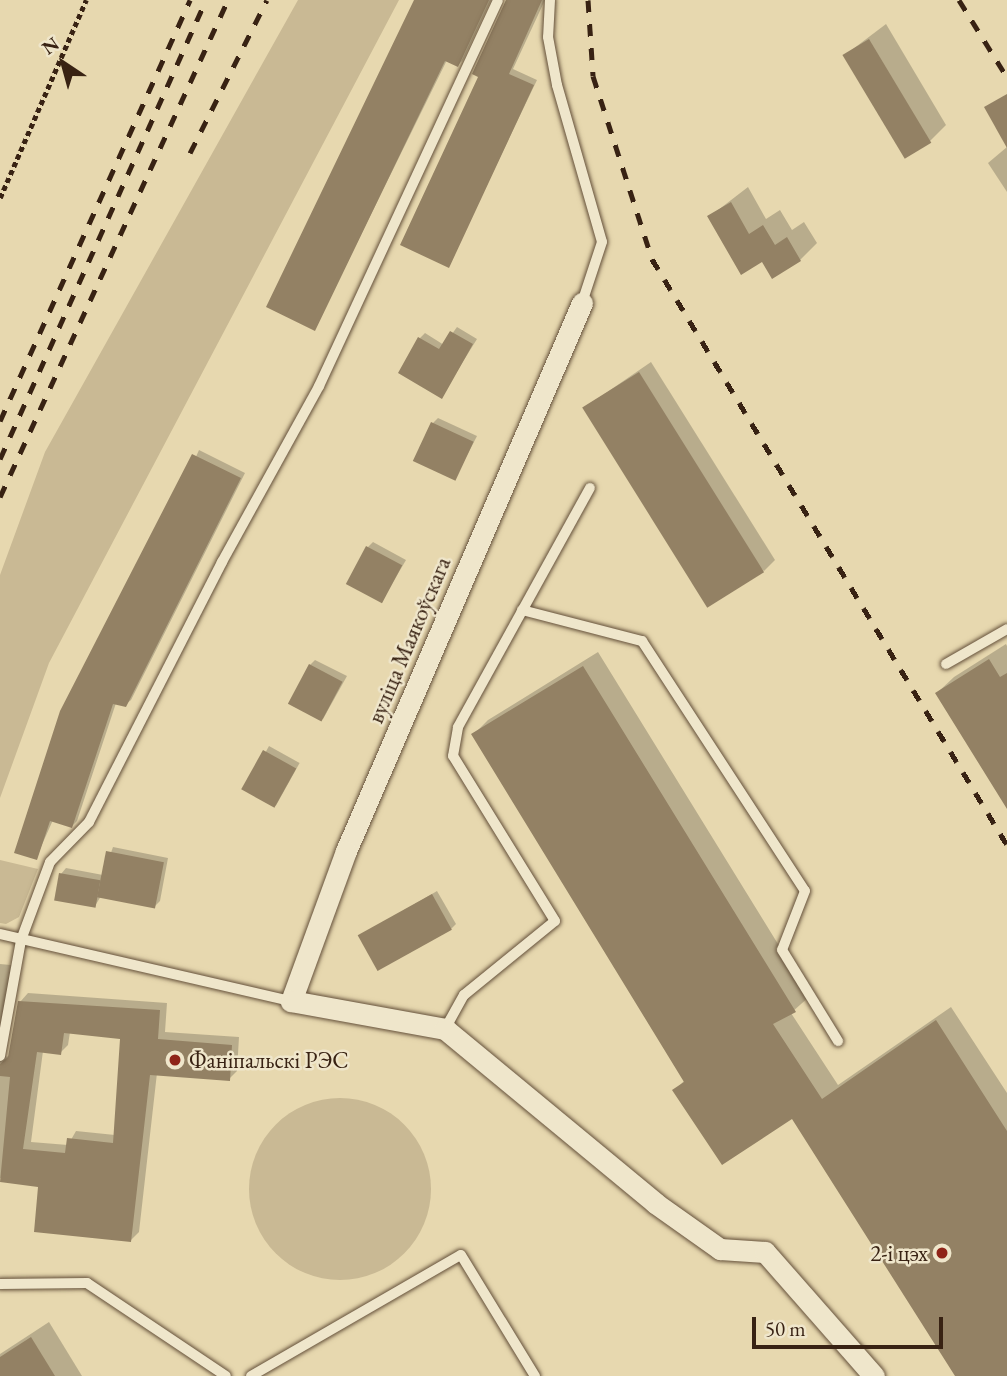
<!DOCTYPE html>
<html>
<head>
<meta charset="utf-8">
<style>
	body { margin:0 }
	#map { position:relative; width:1007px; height:1376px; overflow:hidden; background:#e7d8af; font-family:"EB Garamond",serif }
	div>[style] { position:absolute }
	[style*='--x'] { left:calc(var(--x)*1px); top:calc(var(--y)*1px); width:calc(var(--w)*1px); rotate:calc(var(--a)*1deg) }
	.green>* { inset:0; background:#c9b994 }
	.round { border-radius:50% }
	.shadow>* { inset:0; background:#0003; transform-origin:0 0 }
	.building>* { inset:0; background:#938164; transform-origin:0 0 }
	.path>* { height:4.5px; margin-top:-2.25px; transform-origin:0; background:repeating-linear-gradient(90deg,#382213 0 5px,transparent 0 8.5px) }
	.roads { filter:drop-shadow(0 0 2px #64503a) drop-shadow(0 0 2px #64503a) }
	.service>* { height:10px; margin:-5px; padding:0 5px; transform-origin:5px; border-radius:5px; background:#efe6cb }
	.minor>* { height:21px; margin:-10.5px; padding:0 10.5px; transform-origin:10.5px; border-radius:10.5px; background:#efe6cb }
	.rail>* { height:5px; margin-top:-2.5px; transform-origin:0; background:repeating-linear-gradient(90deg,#382213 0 12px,transparent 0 24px) }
	.dots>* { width:19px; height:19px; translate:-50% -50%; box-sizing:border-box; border:4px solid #efe6cb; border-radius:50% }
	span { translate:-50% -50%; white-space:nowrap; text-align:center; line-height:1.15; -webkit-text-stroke:5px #efe6cb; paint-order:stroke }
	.street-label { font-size:23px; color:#382213 }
	.poi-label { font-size:23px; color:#382213 }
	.left { translate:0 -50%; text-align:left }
	.right { translate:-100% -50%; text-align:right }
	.north { position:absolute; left:28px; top:28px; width:70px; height:70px; -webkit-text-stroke:5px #efe6cb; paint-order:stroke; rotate:324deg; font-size:19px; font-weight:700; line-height:28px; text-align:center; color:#382213 }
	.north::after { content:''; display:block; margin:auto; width:24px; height:32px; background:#382213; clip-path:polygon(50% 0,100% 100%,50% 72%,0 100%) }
	.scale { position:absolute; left:752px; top:1317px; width:191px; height:32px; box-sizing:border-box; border:4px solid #382213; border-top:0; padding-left:9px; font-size:21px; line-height:24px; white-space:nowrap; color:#382213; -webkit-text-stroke:5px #efe6cb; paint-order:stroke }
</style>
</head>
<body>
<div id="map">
	<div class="green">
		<div style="clip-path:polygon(298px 0,399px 0,49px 663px,0 798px,0 575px,45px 452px)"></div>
		<div style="clip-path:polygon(0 860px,38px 869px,19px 917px,6px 924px,0 923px)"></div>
		<div class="round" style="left:249px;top:1098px;width:182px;height:182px"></div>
	</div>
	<div class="shadow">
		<div style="clip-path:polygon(416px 0,491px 0,463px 60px,458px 65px,447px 60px,315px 328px)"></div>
		<div style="clip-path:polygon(506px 0,545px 0,513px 69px,537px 80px,448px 266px,480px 76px)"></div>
		<div style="clip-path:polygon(886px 24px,946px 125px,930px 141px,845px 55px)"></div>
		<div style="clip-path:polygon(1007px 147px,1007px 192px,988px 163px)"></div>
		<div style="clip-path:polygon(748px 187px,766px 219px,780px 210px,792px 230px,804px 222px,817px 243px,800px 260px,763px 260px,709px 217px)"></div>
		<div style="clip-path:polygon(457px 327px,477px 339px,441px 397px,420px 338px,425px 333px,444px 345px)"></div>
		<div style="clip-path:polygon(651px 362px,775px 560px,764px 571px,584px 408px)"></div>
		<div style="clip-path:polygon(438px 418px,477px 436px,455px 479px,433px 423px)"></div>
		<div style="clip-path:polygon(199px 450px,245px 473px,131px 700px,125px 705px,116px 703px,77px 821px,72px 826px,53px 820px,36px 858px,17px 852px)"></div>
		<div style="clip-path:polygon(373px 542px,406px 560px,382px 601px,368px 547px)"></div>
		<div style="clip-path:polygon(1006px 644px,1007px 646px,1007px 805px,937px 693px,954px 677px)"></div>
		<div style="clip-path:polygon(598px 652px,810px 996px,791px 1013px,838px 1085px,951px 1007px,1007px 1093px,1007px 1376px,957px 1376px,793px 1116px,675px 1090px,685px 1080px,473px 735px,488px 720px)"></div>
		<div style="clip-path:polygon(315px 660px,347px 676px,323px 719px,310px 665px)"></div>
		<div style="left:269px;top:746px;width:35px;height:49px;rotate:29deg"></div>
		<div style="clip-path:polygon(113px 847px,168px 858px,160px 901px,155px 906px,101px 896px,95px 906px,61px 874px,66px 868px,103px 875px)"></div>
		<div style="clip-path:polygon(437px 891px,456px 924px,451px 929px,360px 936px)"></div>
		<div style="clip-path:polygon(0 964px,11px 965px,0 1042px)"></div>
		<div style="clip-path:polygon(evenodd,28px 993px,167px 1003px,165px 1032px,239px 1037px,237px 1071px,229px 1079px,157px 1073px,139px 1232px,131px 1240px,40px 1186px,0 1178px,0 1047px,6px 1057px,10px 1055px,20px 1002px,28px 993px,70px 1032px,122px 1038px,115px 1135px,76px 1131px,68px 1145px,31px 1142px,43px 1051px,60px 1053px,68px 1045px,70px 1032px)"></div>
		<div style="clip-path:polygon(49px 1322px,82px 1376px,0 1376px,0 1354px)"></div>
	</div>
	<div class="building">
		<div style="clip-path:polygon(414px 0,489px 0,458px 67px,445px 61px,315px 331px,266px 307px)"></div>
		<div style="clip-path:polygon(506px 0,542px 0,509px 74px,534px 85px,449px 268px,400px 245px,478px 77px,472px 74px)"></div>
		<div style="left:869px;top:39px;width:121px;height:31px;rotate:59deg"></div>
		<div style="clip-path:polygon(1007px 94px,1007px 148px,984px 107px)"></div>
		<div style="clip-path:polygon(731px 202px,749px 234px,763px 225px,775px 245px,787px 237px,801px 261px,772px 279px,762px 262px,741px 275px,707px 216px)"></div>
		<div style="clip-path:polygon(450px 331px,473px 344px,442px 399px,398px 373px,418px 337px,439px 349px)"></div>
		<div style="left:639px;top:372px;width:236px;height:67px;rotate:58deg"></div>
		<div style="left:431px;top:422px;width:47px;height:43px;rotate:25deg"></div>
		<div style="clip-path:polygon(192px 454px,241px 478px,126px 707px,113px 704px,72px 828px,50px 821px,37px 860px,14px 853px,60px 711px)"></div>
		<div style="left:366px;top:546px;width:41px;height:43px;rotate:28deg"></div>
		<div style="clip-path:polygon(989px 659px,1000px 677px,1007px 673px,1007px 809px,935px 693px)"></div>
		<div style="left:309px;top:664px;width:38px;height:45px;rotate:28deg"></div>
		<div style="clip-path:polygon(583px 666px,796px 1012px,773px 1024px,822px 1099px,936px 1020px,1007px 1131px,1007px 1376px,955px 1376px,792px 1119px,722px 1165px,672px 1090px,684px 1082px,471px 734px)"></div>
		<div style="left:263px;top:750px;width:38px;height:45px;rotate:29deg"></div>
		<div style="left:106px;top:851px;width:59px;height:47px;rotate:11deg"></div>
		<div style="left:59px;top:873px;width:42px;height:28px;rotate:10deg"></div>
		<div style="left:432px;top:894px;width:41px;height:85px;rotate:61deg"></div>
		<div style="clip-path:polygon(evenodd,18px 1001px,160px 1010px,158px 1039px,232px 1045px,230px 1081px,150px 1075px,131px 1242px,34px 1232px,38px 1187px,0 1182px,10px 1077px,0 1076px,0 1064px,8px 1057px,18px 1001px,64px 1033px,120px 1039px,113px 1143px,67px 1138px,65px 1153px,23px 1149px,37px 1052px,61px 1055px,64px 1033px)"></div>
		<div style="clip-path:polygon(31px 1337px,55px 1376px,0 1376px,0 1357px)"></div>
	</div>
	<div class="path">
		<div style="--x:0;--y:198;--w:216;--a:-66.5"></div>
	</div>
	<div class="roads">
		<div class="service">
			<div style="--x:550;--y:0;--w:37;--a:93"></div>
			<div style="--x:548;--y:37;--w:49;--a:79.4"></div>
			<div style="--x:557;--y:85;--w:163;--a:74"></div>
			<div style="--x:602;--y:242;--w:64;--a:108.2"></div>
			<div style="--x:522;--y:610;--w:124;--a:14.5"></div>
			<div style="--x:642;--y:641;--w:298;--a:56.9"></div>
			<div style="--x:805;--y:891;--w:63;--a:111.3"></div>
			<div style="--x:782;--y:950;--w:107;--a:58.4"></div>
			<div style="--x:946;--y:664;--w:70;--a:-29.8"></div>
			<div style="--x:0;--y:934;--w:299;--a:13"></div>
			<div style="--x:445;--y:1029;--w:39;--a:-61"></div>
			<div style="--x:464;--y:995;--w:117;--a:-39.1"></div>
			<div style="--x:555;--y:921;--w:194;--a:-121.7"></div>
			<div style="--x:453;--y:756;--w:29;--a:-80"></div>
			<div style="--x:458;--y:727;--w:273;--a:-61.1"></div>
			<div style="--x:0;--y:1056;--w:118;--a:-79.7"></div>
			<div style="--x:21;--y:940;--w:83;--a:-69.6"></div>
			<div style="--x:50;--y:862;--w:56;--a:-45.7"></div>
			<div style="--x:89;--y:822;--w:292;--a:-62.9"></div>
			<div style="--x:222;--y:562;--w:201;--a:-61.1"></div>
			<div style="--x:319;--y:386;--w:425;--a:-65.1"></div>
			<div style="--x:0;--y:1284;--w:87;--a:-0.7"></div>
			<div style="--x:87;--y:1283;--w:167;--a:33.8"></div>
			<div style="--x:251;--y:1376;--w:242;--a:-30"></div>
			<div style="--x:461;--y:1255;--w:142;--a:58.6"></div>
		</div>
		<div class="minor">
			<div style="--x:582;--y:303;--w:597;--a:113.3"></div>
			<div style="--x:346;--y:851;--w:160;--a:110.1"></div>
			<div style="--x:291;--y:1001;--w:157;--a:10.3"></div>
			<div style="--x:445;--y:1029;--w:273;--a:39.6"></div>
			<div style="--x:655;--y:1203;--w:80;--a:35.3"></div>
			<div style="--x:720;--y:1249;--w:45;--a:3.8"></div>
			<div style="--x:765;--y:1252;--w:165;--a:48.7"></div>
		</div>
	</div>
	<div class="rail">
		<div style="--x:588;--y:0;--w:76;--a:86.2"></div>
		<div style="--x:593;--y:76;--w:192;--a:72.1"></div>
		<div style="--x:652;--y:259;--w:685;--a:58.79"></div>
		<div style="--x:959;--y:0;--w:91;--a:58.1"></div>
		<div style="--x:190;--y:153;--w:171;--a:-63.3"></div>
		<div style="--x:0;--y:421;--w:462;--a:-65.7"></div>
		<div style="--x:0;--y:459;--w:503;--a:-65.83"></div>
		<div style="--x:0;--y:497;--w:547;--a:-65.36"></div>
	</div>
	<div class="dots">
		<div style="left:175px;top:1060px;background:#8f2418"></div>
		<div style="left:942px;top:1253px;background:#8f2418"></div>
	</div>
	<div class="street-label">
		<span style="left:409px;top:640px;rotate:-67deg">вуліца Маякоўскага</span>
	</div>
	<div class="poi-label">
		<span class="left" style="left:189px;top:1060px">Фаніпальскі РЭС</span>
		<span class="right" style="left:928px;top:1253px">2-і цэх</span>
	</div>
	<div class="north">N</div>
	<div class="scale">50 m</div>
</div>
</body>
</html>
